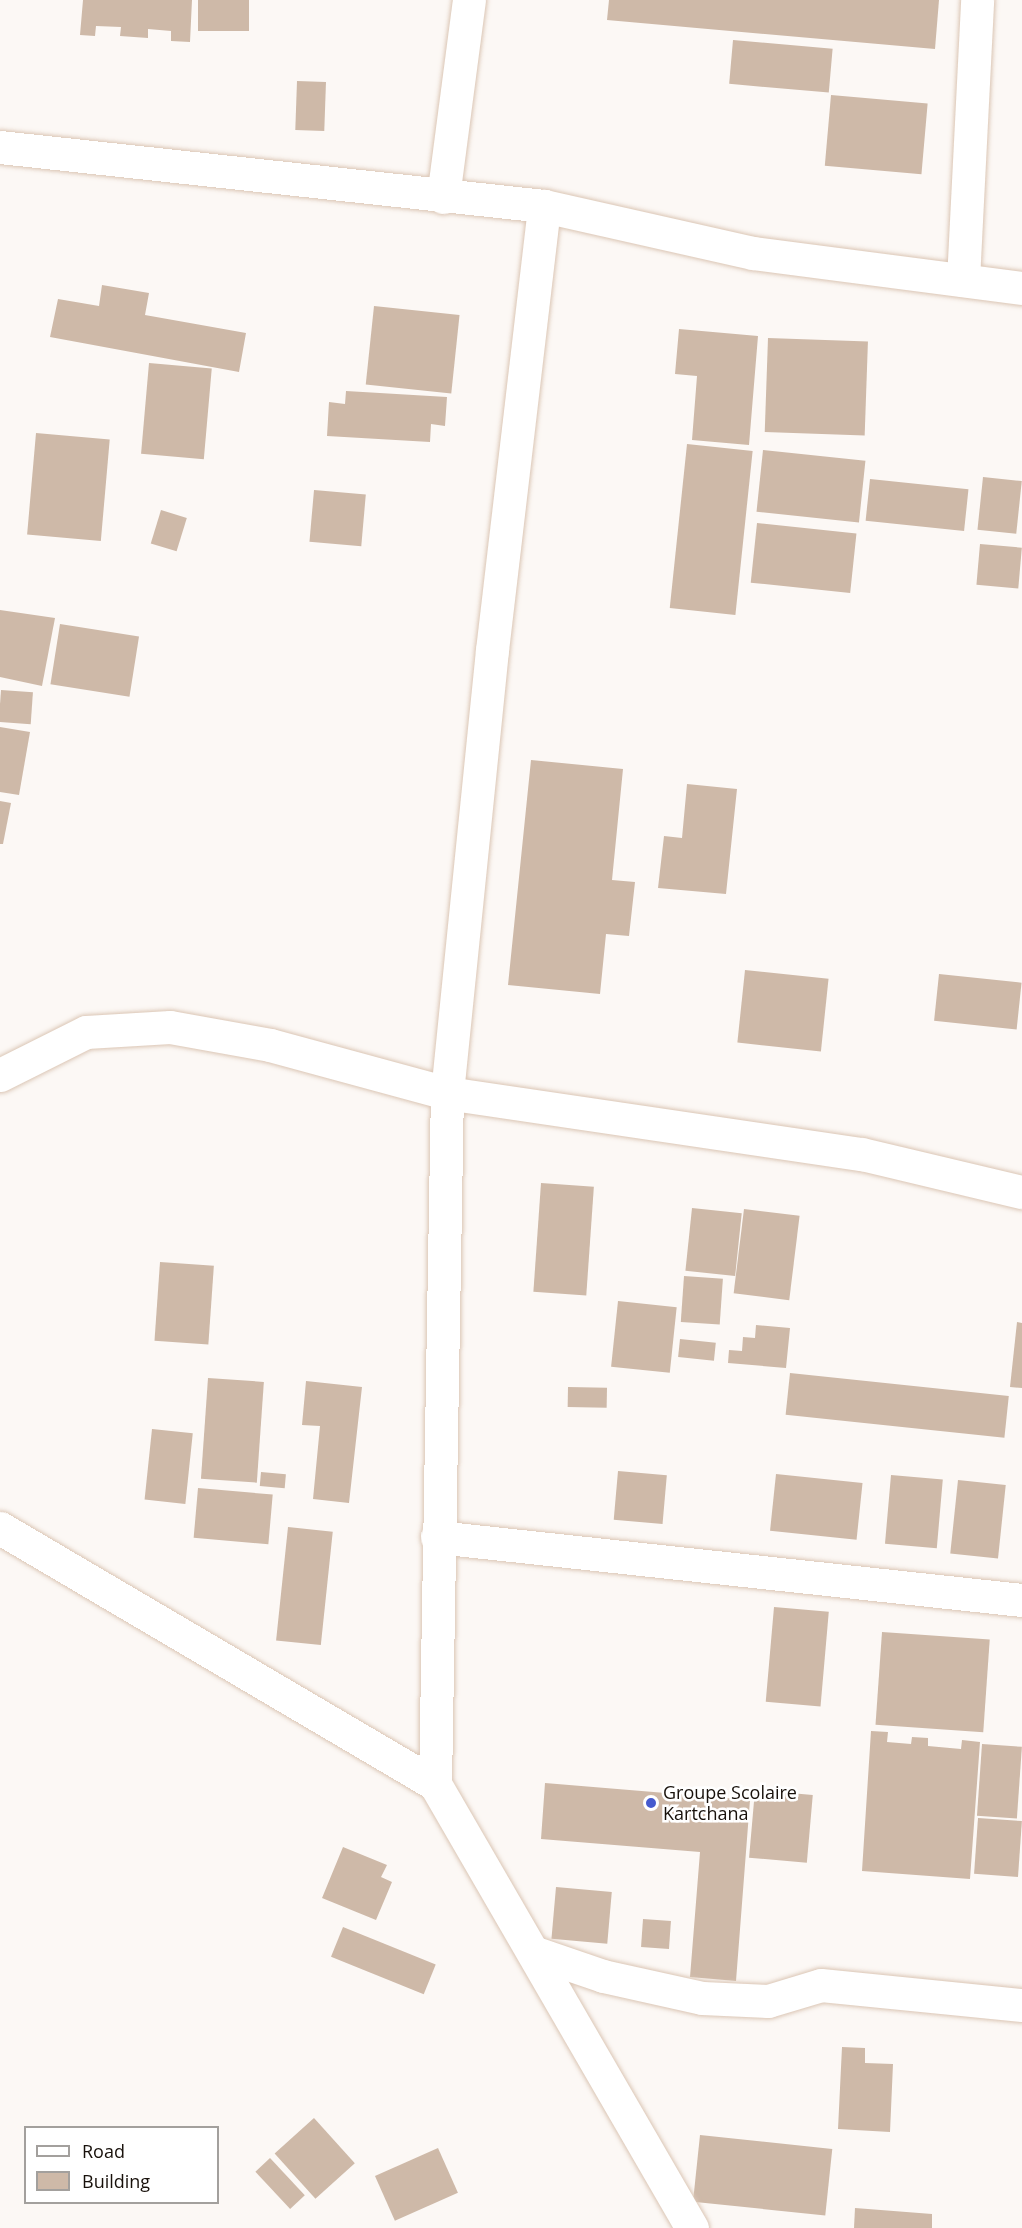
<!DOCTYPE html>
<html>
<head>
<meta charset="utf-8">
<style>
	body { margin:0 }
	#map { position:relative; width:1022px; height:2228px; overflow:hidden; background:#fcf8f5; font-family:"Open Sans",sans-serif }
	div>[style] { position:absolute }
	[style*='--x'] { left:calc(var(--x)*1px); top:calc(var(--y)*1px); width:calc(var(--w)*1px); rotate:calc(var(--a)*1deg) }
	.building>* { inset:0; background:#ceb9a8; transform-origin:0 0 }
	.roads { filter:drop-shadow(0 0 2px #dbc6b5) drop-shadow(0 0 2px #dbc6b5) }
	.street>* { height:33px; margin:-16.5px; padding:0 16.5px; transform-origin:16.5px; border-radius:16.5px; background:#fff }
	.dots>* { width:16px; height:16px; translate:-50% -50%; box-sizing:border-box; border:3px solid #fff; border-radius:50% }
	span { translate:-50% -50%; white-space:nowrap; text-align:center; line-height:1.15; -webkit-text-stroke:5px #fff; paint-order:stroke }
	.poi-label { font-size:18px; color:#18110b }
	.left { translate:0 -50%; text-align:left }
	.legend { position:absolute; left:24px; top:2126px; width:195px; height:78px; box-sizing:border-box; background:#fff; border:2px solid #a3a09d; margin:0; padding:8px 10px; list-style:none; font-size:18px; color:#18110b }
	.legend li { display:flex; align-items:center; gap:12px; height:30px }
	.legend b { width:30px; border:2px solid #a3a09d }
</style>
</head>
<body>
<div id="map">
	<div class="building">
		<div style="clip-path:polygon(83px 0,192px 0,190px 42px,171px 41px,171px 31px,148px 29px,148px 38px,120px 36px,121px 27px,96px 26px,95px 36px,80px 35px)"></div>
		<div style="left:198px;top:0;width:51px;height:31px"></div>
		<div style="clip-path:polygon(609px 0,939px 0,935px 49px,607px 20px)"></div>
		<div style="left:733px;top:40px;width:100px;height:44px;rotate:5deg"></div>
		<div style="left:297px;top:81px;width:29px;height:49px;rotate:2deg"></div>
		<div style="left:831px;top:95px;width:97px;height:71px;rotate:5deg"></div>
		<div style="clip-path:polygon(102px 285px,149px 293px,145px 315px,246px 333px,239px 372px,50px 337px,58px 299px,99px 306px)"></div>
		<div style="left:374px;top:306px;width:86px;height:79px;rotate:6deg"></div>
		<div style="clip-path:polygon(679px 329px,758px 336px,749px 445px,692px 440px,697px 376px,675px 374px)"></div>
		<div style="left:768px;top:338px;width:100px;height:94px;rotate:2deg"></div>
		<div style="left:149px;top:363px;width:63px;height:91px;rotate:5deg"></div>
		<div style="clip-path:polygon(346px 391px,447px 397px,445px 426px,431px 424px,430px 442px,327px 436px,329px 402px,345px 404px)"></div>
		<div style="left:36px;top:433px;width:74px;height:102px;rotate:5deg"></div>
		<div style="left:687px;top:444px;width:66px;height:165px;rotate:6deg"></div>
		<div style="left:763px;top:450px;width:103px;height:62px;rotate:6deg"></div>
		<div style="left:983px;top:477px;width:39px;height:53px;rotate:6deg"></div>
		<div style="left:870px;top:479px;width:99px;height:42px;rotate:6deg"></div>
		<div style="left:314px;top:490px;width:52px;height:52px;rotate:5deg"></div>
		<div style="left:161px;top:510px;width:27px;height:35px;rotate:17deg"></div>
		<div style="left:757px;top:523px;width:100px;height:60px;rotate:6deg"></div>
		<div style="left:980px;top:544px;width:42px;height:41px;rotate:5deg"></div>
		<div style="clip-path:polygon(0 610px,55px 618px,42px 686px,0 677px)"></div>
		<div style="left:60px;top:624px;width:80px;height:61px;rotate:9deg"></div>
		<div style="left:1px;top:690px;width:32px;height:32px;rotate:4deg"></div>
		<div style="clip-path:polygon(0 727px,30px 732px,19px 795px,0 792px)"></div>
		<div style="clip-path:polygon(531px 760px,623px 769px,612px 880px,635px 882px,629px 936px,606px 934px,600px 994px,508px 985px)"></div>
		<div style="clip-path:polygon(687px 784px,737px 789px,726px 894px,658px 888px,664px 836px,682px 838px)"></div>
		<div style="clip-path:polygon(0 801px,11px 803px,3px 844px,0 844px)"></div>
		<div style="left:745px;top:970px;width:84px;height:73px;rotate:6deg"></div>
		<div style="left:939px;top:974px;width:83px;height:47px;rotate:6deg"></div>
		<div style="left:541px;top:1183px;width:53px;height:109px;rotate:4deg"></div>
		<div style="left:692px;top:1208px;width:50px;height:63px;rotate:6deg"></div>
		<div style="left:744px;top:1209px;width:56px;height:85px;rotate:7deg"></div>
		<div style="left:160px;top:1262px;width:54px;height:79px;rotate:4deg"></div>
		<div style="left:684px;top:1276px;width:39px;height:46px;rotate:4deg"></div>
		<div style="left:618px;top:1301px;width:59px;height:66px;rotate:6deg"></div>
		<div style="clip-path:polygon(1017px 1322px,1022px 1323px,1022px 1388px,1010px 1387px)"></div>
		<div style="clip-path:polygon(756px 1325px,790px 1328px,786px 1368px,728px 1363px,729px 1350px,742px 1351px,743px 1337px,755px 1338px)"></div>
		<div style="left:680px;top:1339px;width:36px;height:18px;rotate:6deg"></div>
		<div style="left:790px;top:1373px;width:220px;height:42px;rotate:6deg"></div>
		<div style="left:208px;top:1378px;width:56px;height:101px;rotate:4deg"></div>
		<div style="clip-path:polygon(306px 1381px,362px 1387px,349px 1503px,313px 1499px,320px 1426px,302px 1425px)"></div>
		<div style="left:568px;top:1387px;width:39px;height:20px;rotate:1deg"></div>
		<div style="left:152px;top:1429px;width:41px;height:71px;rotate:6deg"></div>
		<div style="left:618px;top:1471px;width:49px;height:49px;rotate:5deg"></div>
		<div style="left:261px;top:1472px;width:25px;height:14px;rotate:5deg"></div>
		<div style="left:776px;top:1474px;width:87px;height:57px;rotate:6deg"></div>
		<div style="left:891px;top:1475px;width:52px;height:69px;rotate:5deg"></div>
		<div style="left:958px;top:1480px;width:48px;height:74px;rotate:6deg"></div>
		<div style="left:198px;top:1488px;width:75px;height:50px;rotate:5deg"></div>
		<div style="left:288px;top:1527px;width:45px;height:114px;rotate:6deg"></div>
		<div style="left:774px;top:1607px;width:55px;height:95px;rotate:5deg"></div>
		<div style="left:882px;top:1632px;width:108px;height:93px;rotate:4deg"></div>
		<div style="clip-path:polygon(871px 1731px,888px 1732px,887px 1742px,911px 1744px,912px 1737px,928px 1738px,928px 1746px,961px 1749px,962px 1740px,980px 1742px,970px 1879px,862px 1871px)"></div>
		<div style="left:982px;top:1744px;width:40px;height:72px;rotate:4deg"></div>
		<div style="clip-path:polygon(545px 1783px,750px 1800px,736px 1981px,690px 1977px,700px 1852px,541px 1839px)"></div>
		<div style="left:755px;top:1790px;width:58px;height:68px;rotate:5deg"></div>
		<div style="left:978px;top:1818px;width:44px;height:56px;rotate:4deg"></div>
		<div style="clip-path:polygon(343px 1847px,387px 1865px,381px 1877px,392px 1882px,376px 1920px,322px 1898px)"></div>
		<div style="left:556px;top:1887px;width:56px;height:52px;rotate:5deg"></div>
		<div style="left:643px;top:1919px;width:28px;height:28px;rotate:4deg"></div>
		<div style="left:343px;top:1927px;width:100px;height:32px;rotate:22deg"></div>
		<div style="clip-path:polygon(842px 2047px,865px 2048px,865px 2063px,893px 2064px,890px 2132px,838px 2129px)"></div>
		<div style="left:314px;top:2118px;width:61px;height:53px;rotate:48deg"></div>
		<div style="left:700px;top:2135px;width:133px;height:67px;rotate:6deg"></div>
		<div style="left:438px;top:2148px;width:49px;height:69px;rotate:66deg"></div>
		<div style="left:270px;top:2158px;width:51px;height:20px;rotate:47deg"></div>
		<div style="clip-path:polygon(855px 2208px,932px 2214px,932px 2228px,854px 2228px)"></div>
	</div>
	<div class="roads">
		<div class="street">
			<div style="--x:0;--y:147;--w:547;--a:6.19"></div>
			<div style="--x:544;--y:206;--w:214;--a:12.7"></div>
			<div style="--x:753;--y:253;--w:271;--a:7.4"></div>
			<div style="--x:443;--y:197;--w:199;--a:-82.5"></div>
			<div style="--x:963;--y:280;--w:280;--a:-87.1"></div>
			<div style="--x:0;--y:1075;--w:96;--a:-26.6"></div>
			<div style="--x:86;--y:1032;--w:84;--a:-3.4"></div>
			<div style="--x:170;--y:1027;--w:102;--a:10.2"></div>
			<div style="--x:270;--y:1045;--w:183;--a:15.2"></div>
			<div style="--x:447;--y:1093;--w:419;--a:8.4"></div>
			<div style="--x:862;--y:1154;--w:164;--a:13.4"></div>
			<div style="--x:0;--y:1528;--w:505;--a:30.48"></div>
			<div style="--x:435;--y:1784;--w:513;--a:59.94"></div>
			<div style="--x:437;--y:1537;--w:588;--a:6.15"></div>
			<div style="--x:435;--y:1784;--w:691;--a:-89.01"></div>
			<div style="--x:447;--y:1093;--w:445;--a:-84.2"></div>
			<div style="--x:492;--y:650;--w:447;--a:-83.3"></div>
			<div style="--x:536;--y:1953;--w:71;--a:18.9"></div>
			<div style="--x:603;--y:1976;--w:101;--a:12.5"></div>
			<div style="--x:702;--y:1998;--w:66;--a:2.6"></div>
			<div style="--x:768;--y:2001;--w:55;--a:-16.8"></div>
			<div style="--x:821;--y:1985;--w:202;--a:5.7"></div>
		</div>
	</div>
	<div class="dots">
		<div style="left:651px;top:1803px;background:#465ace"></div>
	</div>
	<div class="poi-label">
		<span class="left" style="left:663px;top:1803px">Groupe Scolaire<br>Kartchana</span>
	</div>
	<ul class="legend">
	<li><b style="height:8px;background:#fff"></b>Road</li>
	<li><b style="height:16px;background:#ceb9a8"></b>Building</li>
	</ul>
</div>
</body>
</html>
